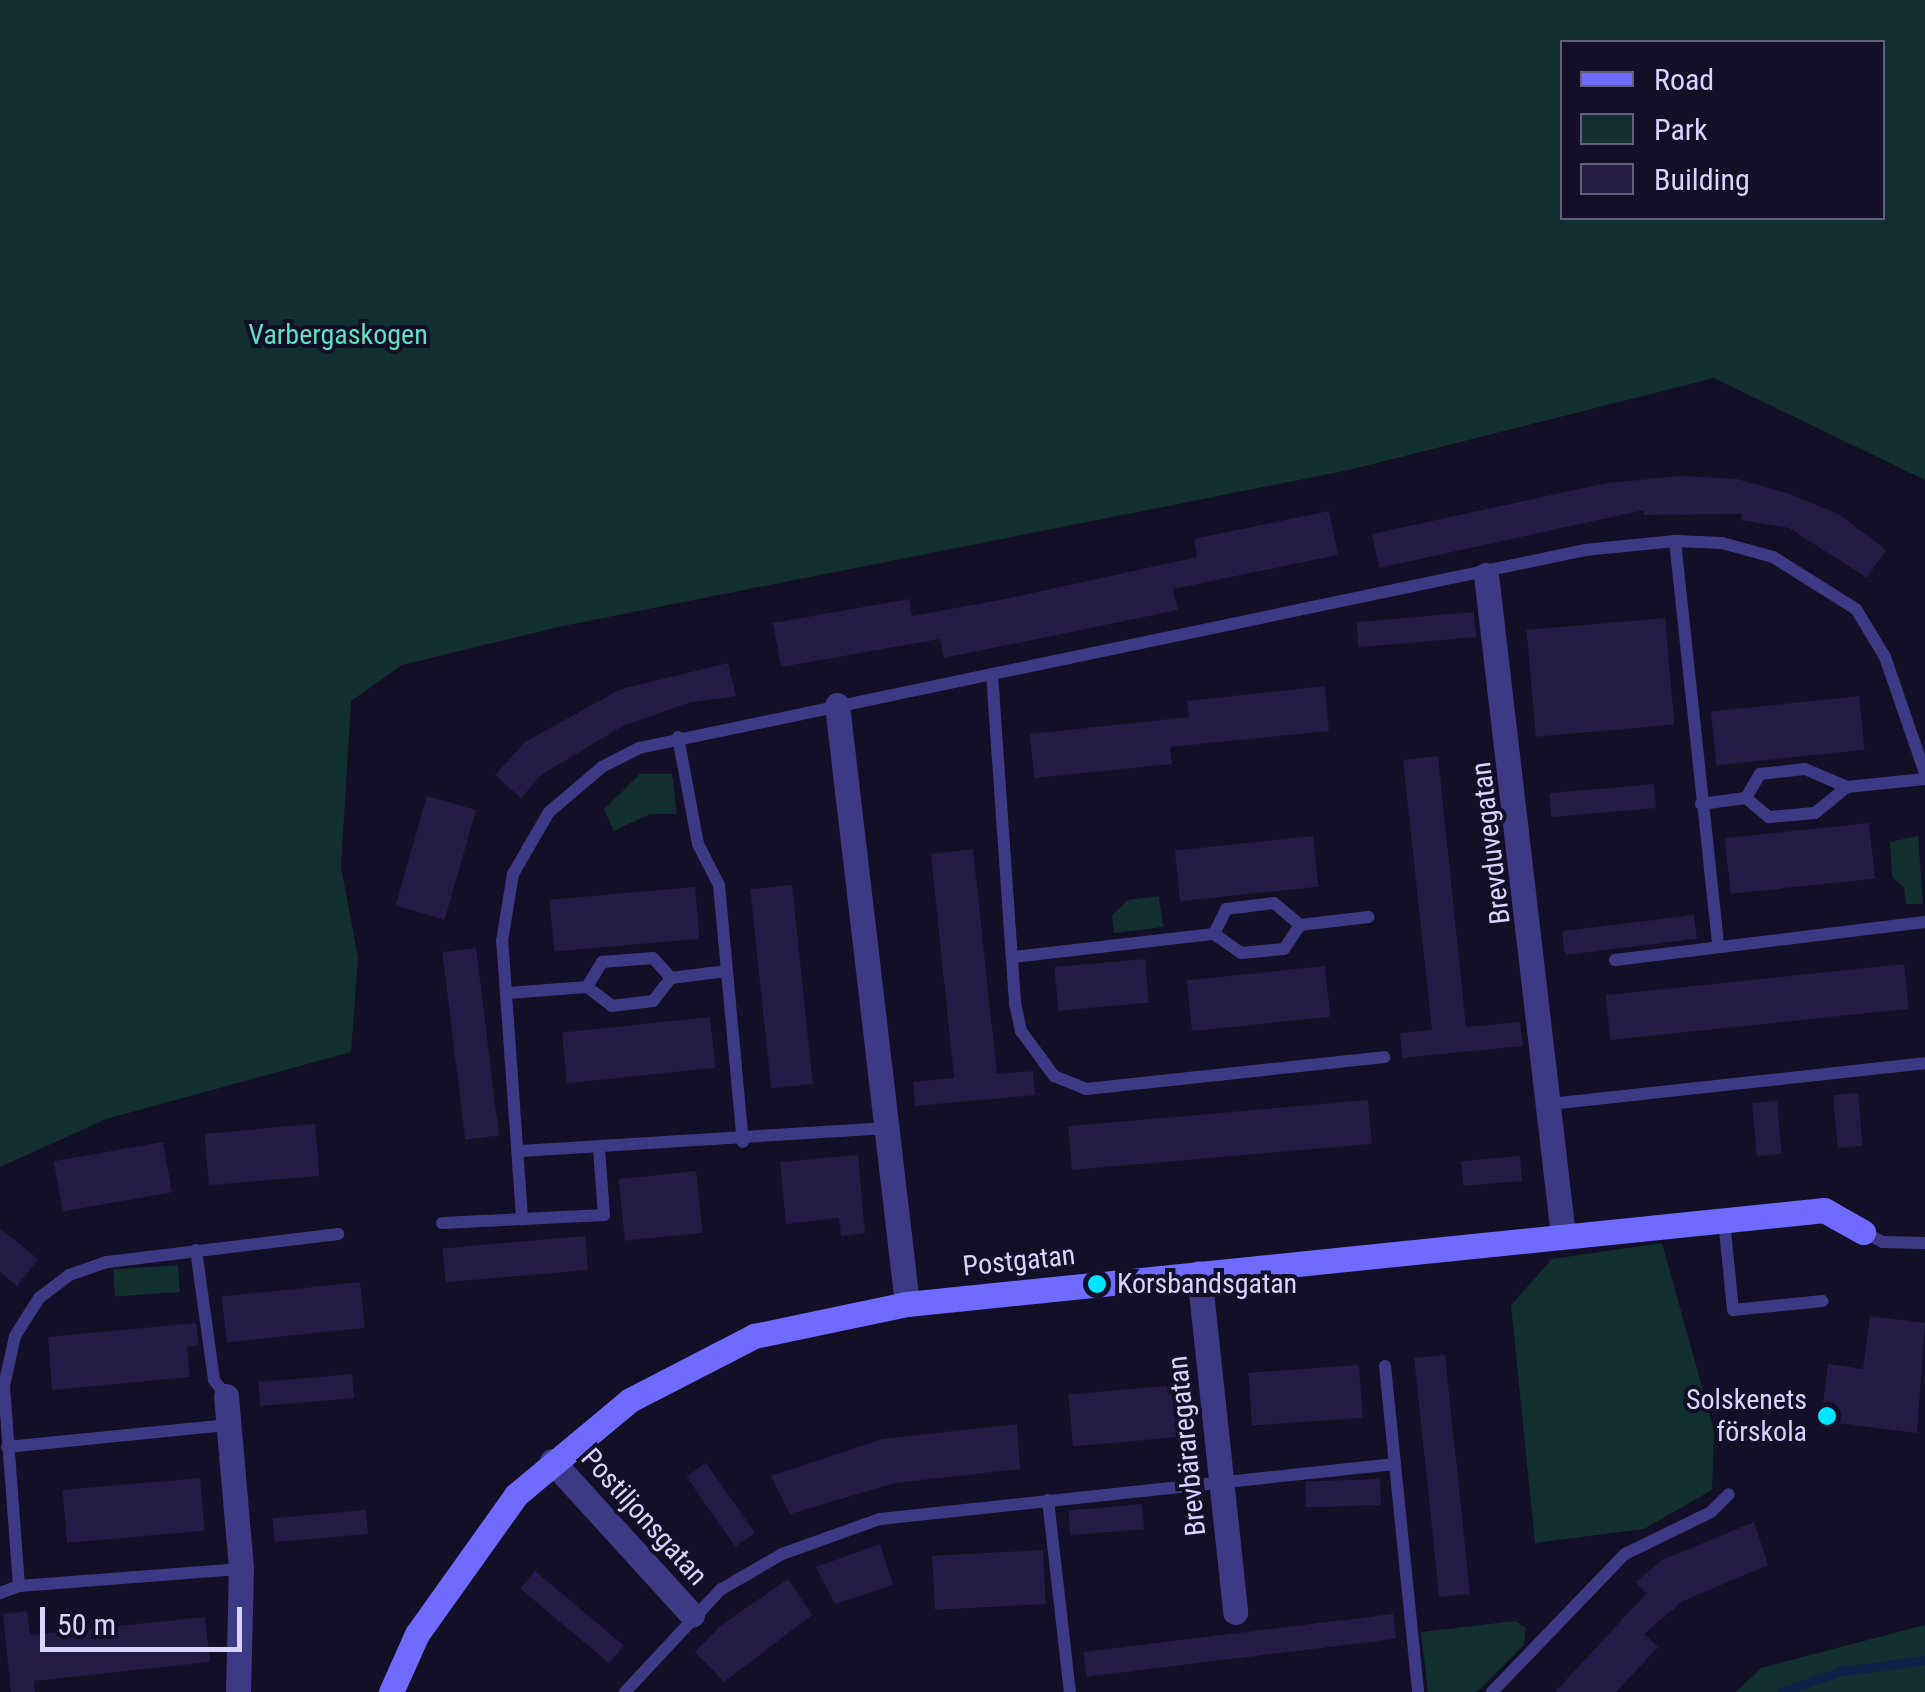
<!DOCTYPE html>
<html>
<head>
<meta charset="utf-8">
<style>
	body { margin:0 }
	#map { position:relative; width:1925px; height:1692px; overflow:hidden; background:#130f26; font-family:"Roboto Condensed",sans-serif }
	div>[style] { position:absolute }
	[style*='--x'] { left:calc(var(--x)*1px); top:calc(var(--y)*1px); width:calc(var(--w)*1px); rotate:calc(var(--a)*1deg) }
	.green>* { inset:0; background:#12302f; transform-origin:0 0 }
	.stream>* { height:9px; margin:-4.5px; padding:0 4.5px; transform-origin:4.5px; border-radius:4.5px; background:#0c2248 }
	.building>* { inset:0; background:#241b47; transform-origin:0 0 }
	.lane>* { height:12px; margin:-6px; padding:0 6px; transform-origin:6px; border-radius:6px; background:#3d3a85 }
	.street>* { height:25px; margin:-12.5px; padding:0 12.5px; transform-origin:12.5px; border-radius:12.5px; background:#3d3a85 }
	.secondary>* { height:25px; margin:-12.5px; padding:0 12.5px; transform-origin:12.5px; border-radius:12.5px; background:#6f6bff }
	.dots>* { width:28px; height:28px; translate:-50% -50%; box-sizing:border-box; border:5px solid #130f26; border-radius:50% }
	span { translate:-50% -50%; white-space:nowrap; text-align:center; line-height:1.15; -webkit-text-stroke:8px #130f26; paint-order:stroke }
	.park-label { font-size:28px; color:#5fe0c0 }
	.street-label { font-size:28px; color:#d9d4ff }
	.poi-label { font-size:28px; color:#d9d4ff }
	.left { translate:0 -50%; text-align:left }
	.right { translate:-100% -50%; text-align:right }
	.legend { position:absolute; left:1560px; top:40px; width:325px; height:180px; box-sizing:border-box; background:#130f26; border:2px solid #625e7d; margin:0; padding:12px 18px; list-style:none; font-size:30px; color:#d9d4ff }
	.legend li { display:flex; align-items:center; gap:20px; height:50px }
	.legend b { width:50px; border:2px solid #625e7d }
	.scale { position:absolute; left:40px; top:1607px; width:202px; height:45px; box-sizing:border-box; border:5px solid #d9d4ff; border-top:0; padding-left:12px; font-size:30px; line-height:35px; white-space:nowrap; color:#d9d4ff; -webkit-text-stroke:8px #130f26; paint-order:stroke }
</style>
</head>
<body>
<div id="map">
	<div class="green">
		<div style="clip-path:polygon(evenodd,0 0,1925px 0,1925px 480px,1714px 378px,1349px 470px,563px 626px,402px 665px,351px 701px,341px 867px,358px 958px,351px 1052px,106px 1119px,0 1167px,0 0,1562px 42px,1882px 42px,1882px 218px,1562px 218px,1562px 42px)"></div>
		<div style="clip-path:polygon(640px 774px,672px 774px,677px 814px,650px 814px,614px 831px,604px 809px)"></div>
		<div style="clip-path:polygon(1918px 836px,1923px 904px,1906px 904px,1904px 888px,1892px 877px,1890px 842px)"></div>
		<div style="clip-path:polygon(1159px 896px,1163px 927px,1114px 933px,1112px 915px,1128px 900px)"></div>
		<div style="clip-path:polygon(1662px 1243px,1714px 1430px,1712px 1490px,1644px 1529px,1535px 1543px,1511px 1305px,1552px 1259px)"></div>
		<div style="left:178px;top:1265px;width:27px;height:65px;rotate:86deg"></div>
		<div style="clip-path:polygon(1515px 1621px,1526px 1628px,1524px 1645px,1477px 1692px,1428px 1692px,1421px 1632px)"></div>
		<div style="clip-path:polygon(1925px 1625px,1925px 1692px,1736px 1692px,1761px 1668px)"></div>
	</div>
	<div class="stream">
		<div style="--x:1781;--y:1692;--w:65;--a:-19"></div>
		<div style="--x:1842;--y:1671;--w:84;--a:-7.5"></div>
	</div>
	<div class="building">
		<div style="clip-path:polygon(1680px 476px,1737px 479px,1790px 494px,1840px 515px,1886px 550px,1867px 578px,1789px 528px,1741px 520px,1742px 514px,1644px 515px,1644px 510px,1379px 568px,1372px 534px,1607px 483px)"></div>
		<div style="clip-path:polygon(1329px 511px,1338px 555px,1173px 589px,1178px 610px,944px 658px,940px 639px,781px 667px,773px 623px,909px 599px,912px 616px,1006px 599px,1197px 557px,1194px 539px)"></div>
		<div style="left:1474px;top:612px;width:25px;height:118px;rotate:85deg"></div>
		<div style="left:1665px;top:618px;width:107px;height:139px;rotate:85deg"></div>
		<div style="clip-path:polygon(728px 663px,736px 696px,688px 703px,623px 726px,541px 775px,521px 798px,495px 775px,525px 742px,621px 689px)"></div>
		<div style="clip-path:polygon(1325px 686px,1329px 731px,1170px 747px,1172px 764px,1034px 778px,1030px 734px,1189px 717px,1187px 701px)"></div>
		<div style="left:1859px;top:696px;width:54px;height:149px;rotate:84deg"></div>
		<div style="clip-path:polygon(1438px 756px,1466px 1027px,1520px 1022px,1523px 1046px,1402px 1058px,1400px 1033px,1432px 1030px,1403px 760px)"></div>
		<div style="left:1654px;top:784px;width:24px;height:105px;rotate:85deg"></div>
		<div style="left:427px;top:796px;width:51px;height:114px;rotate:16deg"></div>
		<div style="left:1869px;top:823px;width:56px;height:145px;rotate:84deg"></div>
		<div style="left:1313px;top:836px;width:51px;height:139px;rotate:84deg"></div>
		<div style="clip-path:polygon(973px 849px,997px 1074px,1033px 1071px,1035px 1095px,915px 1106px,913px 1082px,954px 1078px,931px 854px)"></div>
		<div style="left:792px;top:885px;width:200px;height:42px;rotate:84deg"></div>
		<div style="left:695px;top:887px;width:52px;height:146px;rotate:85deg"></div>
		<div style="left:1694px;top:915px;width:24px;height:133px;rotate:83deg"></div>
		<div style="left:476px;top:948px;width:189px;height:34px;rotate:83deg"></div>
		<div style="left:1145px;top:959px;width:44px;height:91px;rotate:85deg"></div>
		<div style="left:1904px;top:964px;width:45px;height:300px;rotate:84deg"></div>
		<div style="left:1325px;top:966px;width:51px;height:139px;rotate:84deg"></div>
		<div style="left:710px;top:1017px;width:51px;height:149px;rotate:84deg"></div>
		<div style="left:1858px;top:1093px;width:53px;height:25px;rotate:85deg"></div>
		<div style="left:1368px;top:1100px;width:44px;height:301px;rotate:85deg"></div>
		<div style="left:1777px;top:1101px;width:53px;height:25px;rotate:85deg"></div>
		<div style="left:315px;top:1124px;width:52px;height:111px;rotate:85deg"></div>
		<div style="left:163px;top:1142px;width:51px;height:111px;rotate:80deg"></div>
		<div style="clip-path:polygon(858px 1155px,865px 1233px,841px 1236px,839px 1218px,786px 1224px,780px 1162px)"></div>
		<div style="left:1520px;top:1156px;width:25px;height:59px;rotate:85deg"></div>
		<div style="left:696px;top:1171px;width:62px;height:78px;rotate:84deg"></div>
		<div style="clip-path:polygon(0 1228px,38px 1259px,17px 1286px,0 1272px)"></div>
		<div style="left:585px;top:1236px;width:34px;height:143px;rotate:85deg"></div>
		<div style="left:360px;top:1282px;width:46px;height:139px;rotate:84deg"></div>
		<div style="clip-path:polygon(1870px 1316px,1925px 1323px,1917px 1433px,1821px 1421px,1828px 1364px,1863px 1369px)"></div>
		<div style="clip-path:polygon(196px 1323px,199px 1345px,187px 1347px,190px 1377px,52px 1390px,48px 1337px)"></div>
		<div style="left:1445px;top:1355px;width:240px;height:31px;rotate:84deg"></div>
		<div style="left:1359px;top:1365px;width:53px;height:111px;rotate:86deg"></div>
		<div style="left:352px;top:1374px;width:24px;height:94px;rotate:85deg"></div>
		<div style="left:1177px;top:1385px;width:52px;height:109px;rotate:85deg"></div>
		<div style="clip-path:polygon(1017px 1424px,1020px 1469px,895px 1483px,790px 1514px,771px 1476px,882px 1439px)"></div>
		<div style="left:706px;top:1463px;width:85px;height:24px;rotate:55deg"></div>
		<div style="left:200px;top:1478px;width:53px;height:138px;rotate:85deg"></div>
		<div style="left:1380px;top:1479px;width:26px;height:75px;rotate:88deg"></div>
		<div style="left:1142px;top:1504px;width:25px;height:74px;rotate:85deg"></div>
		<div style="left:366px;top:1510px;width:24px;height:94px;rotate:85deg"></div>
		<div style="clip-path:polygon(1754px 1522px,1768px 1565px,1683px 1601px,1644px 1634px,1658px 1647px,1616px 1692px,1555px 1692px,1646px 1594px,1636px 1582px,1662px 1560px)"></div>
		<div style="clip-path:polygon(880px 1544px,893px 1585px,835px 1604px,816px 1567px)"></div>
		<div style="left:1043px;top:1550px;width:54px;height:111px;rotate:87deg"></div>
		<div style="left:535px;top:1571px;width:116px;height:23px;rotate:40deg"></div>
		<div style="clip-path:polygon(788px 1579px,812px 1615px,724px 1682px,695px 1652px,720px 1626px)"></div>
		<div style="clip-path:polygon(27px 1611px,30px 1635px,205px 1617px,210px 1662px,34px 1681px,35px 1692px,11px 1692px,3px 1614px)"></div>
		<div style="left:1393px;top:1614px;width:25px;height:312px;rotate:83deg"></div>
	</div>
	<div class="lane">
		<div style="--x:1675;--y:541;--w:406;--a:83.9"></div>
		<div style="--x:992;--y:674;--w:330;--a:86"></div>
		<div style="--x:1015;--y:1003;--w:29;--a:78"></div>
		<div style="--x:1021;--y:1031;--w:56;--a:53.7"></div>
		<div style="--x:1054;--y:1076;--w:35;--a:22"></div>
		<div style="--x:1086;--y:1089;--w:300;--a:-6.1"></div>
		<div style="--x:678;--y:737;--w:109;--a:79.4"></div>
		<div style="--x:698;--y:844;--w:46;--a:62.9"></div>
		<div style="--x:719;--y:885;--w:258;--a:84.7"></div>
		<div style="--x:1746;--y:798;--w:28;--a:-60"></div>
		<div style="--x:1760;--y:774;--w:45;--a:-6.3"></div>
		<div style="--x:1805;--y:769;--w:46;--a:23.2"></div>
		<div style="--x:1701;--y:804;--w:45;--a:-7.6"></div>
		<div style="--x:1746;--y:798;--w:30;--a:40"></div>
		<div style="--x:1769;--y:817;--w:46;--a:-5"></div>
		<div style="--x:1815;--y:813;--w:41;--a:-39.1"></div>
		<div style="--x:1847;--y:787;--w:78;--a:-5.9"></div>
		<div style="--x:1214;--y:934;--w:28;--a:-64"></div>
		<div style="--x:1226;--y:909;--w:48;--a:-7.1"></div>
		<div style="--x:1274;--y:903;--w:34;--a:40"></div>
		<div style="--x:1014;--y:957;--w:201;--a:-6.6"></div>
		<div style="--x:1214;--y:934;--w:33;--a:35"></div>
		<div style="--x:1241;--y:953;--w:43;--a:-5.3"></div>
		<div style="--x:1284;--y:949;--w:29;--a:-56"></div>
		<div style="--x:1300;--y:925;--w:69;--a:-6.6"></div>
		<div style="--x:1615;--y:960;--w:312;--a:-7"></div>
		<div style="--x:587;--y:987;--w:29;--a:-59"></div>
		<div style="--x:602;--y:962;--w:51;--a:-4.5"></div>
		<div style="--x:653;--y:958;--w:27;--a:48"></div>
		<div style="--x:507;--y:993;--w:80;--a:-4.3"></div>
		<div style="--x:587;--y:987;--w:31;--a:37"></div>
		<div style="--x:612;--y:1006;--w:41;--a:-7"></div>
		<div style="--x:653;--y:1001;--w:29;--a:-52"></div>
		<div style="--x:671;--y:978;--w:56;--a:-7.1"></div>
		<div style="--x:1550;--y:1104;--w:377;--a:-6.2"></div>
		<div style="--x:521;--y:1151;--w:368;--a:-3.6"></div>
		<div style="--x:522;--y:1217;--w:277;--a:-94.1"></div>
		<div style="--x:502;--y:941;--w:68;--a:-80.7"></div>
		<div style="--x:513;--y:874;--w:72;--a:-59.9"></div>
		<div style="--x:549;--y:812;--w:70;--a:-40.3"></div>
		<div style="--x:602;--y:767;--w:42;--a:-27.2"></div>
		<div style="--x:639;--y:748;--w:966;--a:-11.82"></div>
		<div style="--x:1585;--y:550;--w:90;--a:-5.7"></div>
		<div style="--x:1675;--y:541;--w:47;--a:2.4"></div>
		<div style="--x:1722;--y:543;--w:53;--a:15.4"></div>
		<div style="--x:1773;--y:557;--w:98;--a:32.1"></div>
		<div style="--x:1856;--y:609;--w:56;--a:58.9"></div>
		<div style="--x:1885;--y:657;--w:123;--a:71"></div>
		<div style="--x:1724;--y:1220;--w:90;--a:84.3"></div>
		<div style="--x:1733;--y:1310;--w:90;--a:-5.7"></div>
		<div style="--x:442;--y:1223;--w:162;--a:-2.8"></div>
		<div style="--x:604;--y:1215;--w:67;--a:-94.3"></div>
		<div style="--x:1863;--y:1232;--w:22;--a:27"></div>
		<div style="--x:1883;--y:1242;--w:42;--a:1.4"></div>
		<div style="--x:196;--y:1250;--w:131;--a:82.1"></div>
		<div style="--x:214;--y:1380;--w:20;--a:53"></div>
		<div style="--x:1385;--y:1366;--w:328;--a:84.2"></div>
		<div style="--x:7;--y:1447;--w:223;--a:-5.7"></div>
		<div style="--x:1048;--y:1500;--w:193;--a:83.5"></div>
		<div style="--x:19;--y:1586;--w:201;--a:-94.3"></div>
		<div style="--x:4;--y:1386;--w:51;--a:-77.6"></div>
		<div style="--x:15;--y:1336;--w:45;--a:-57.7"></div>
		<div style="--x:39;--y:1298;--w:38;--a:-37"></div>
		<div style="--x:69;--y:1275;--w:40;--a:-18.9"></div>
		<div style="--x:107;--y:1262;--w:233;--a:-6.9"></div>
		<div style="--x:0;--y:1593;--w:20;--a:-20"></div>
		<div style="--x:19;--y:1586;--w:223;--a:-4.4"></div>
		<div style="--x:625;--y:1692;--w:139;--a:-47"></div>
		<div style="--x:720;--y:1590;--w:72;--a:-30.1"></div>
		<div style="--x:782;--y:1554;--w:104;--a:-19.7"></div>
		<div style="--x:880;--y:1519;--w:518;--a:-6.1"></div>
		<div style="--x:1492;--y:1692;--w:192;--a:-46.1"></div>
		<div style="--x:1625;--y:1554;--w:96;--a:-26"></div>
		<div style="--x:1711;--y:1512;--w:25;--a:-45"></div>
	</div>
	<div class="street">
		<div style="--x:1486;--y:575;--w:664;--a:83.35"></div>
		<div style="--x:837;--y:705;--w:603;--a:83.33"></div>
		<div style="--x:1199;--y:1273;--w:341;--a:83.9"></div>
		<div style="--x:226;--y:1396;--w:174;--a:85"></div>
		<div style="--x:241;--y:1569;--w:123;--a:91.4"></div>
		<div style="--x:552;--y:1461;--w:208;--a:47.7"></div>
	</div>
	<div class="secondary">
		<div style="--x:391;--y:1692;--w:64;--a:-65.9"></div>
		<div style="--x:417;--y:1634;--w:171;--a:-54.5"></div>
		<div style="--x:516;--y:1495;--w:148;--a:-39.8"></div>
		<div style="--x:630;--y:1400;--w:140;--a:-27.3"></div>
		<div style="--x:754;--y:1336;--w:156;--a:-11.8"></div>
		<div style="--x:907;--y:1304;--w:922;--a:-5.85"></div>
		<div style="--x:1824;--y:1210;--w:45;--a:29.4"></div>
	</div>
	<div class="dots">
		<div style="left:1097px;top:1284px;background:#00e5ff"></div>
		<div style="left:1827px;top:1416px;background:#00e5ff"></div>
	</div>
	<div class="park-label">
		<span style="left:338px;top:335px">Varbergaskogen</span>
	</div>
	<div class="street-label">
		<span style="left:1491px;top:843px;rotate:-97deg">Brevduvegatan</span>
		<span style="left:1019px;top:1261px;rotate:-6deg">Postgatan</span>
		<span style="left:1187px;top:1446px;rotate:-96deg">Brevbäraregatan</span>
		<span style="left:644px;top:1517px;rotate:48deg">Postiljonsgatan</span>
	</div>
	<div class="poi-label">
		<span class="left" style="left:1117px;top:1284px">Korsbandsgatan</span>
		<span class="right" style="left:1807px;top:1416px">Solskenets<br>förskola</span>
	</div>
	<ul class="legend">
	<li><b style="height:12px;background:#6f6bff"></b>Road</li>
	<li><b style="height:28px;background:#12302f"></b>Park</li>
	<li><b style="height:28px;background:#241b47"></b>Building</li>
	</ul>
	<div class="scale">50 m</div>
</div>
</body>
</html>
